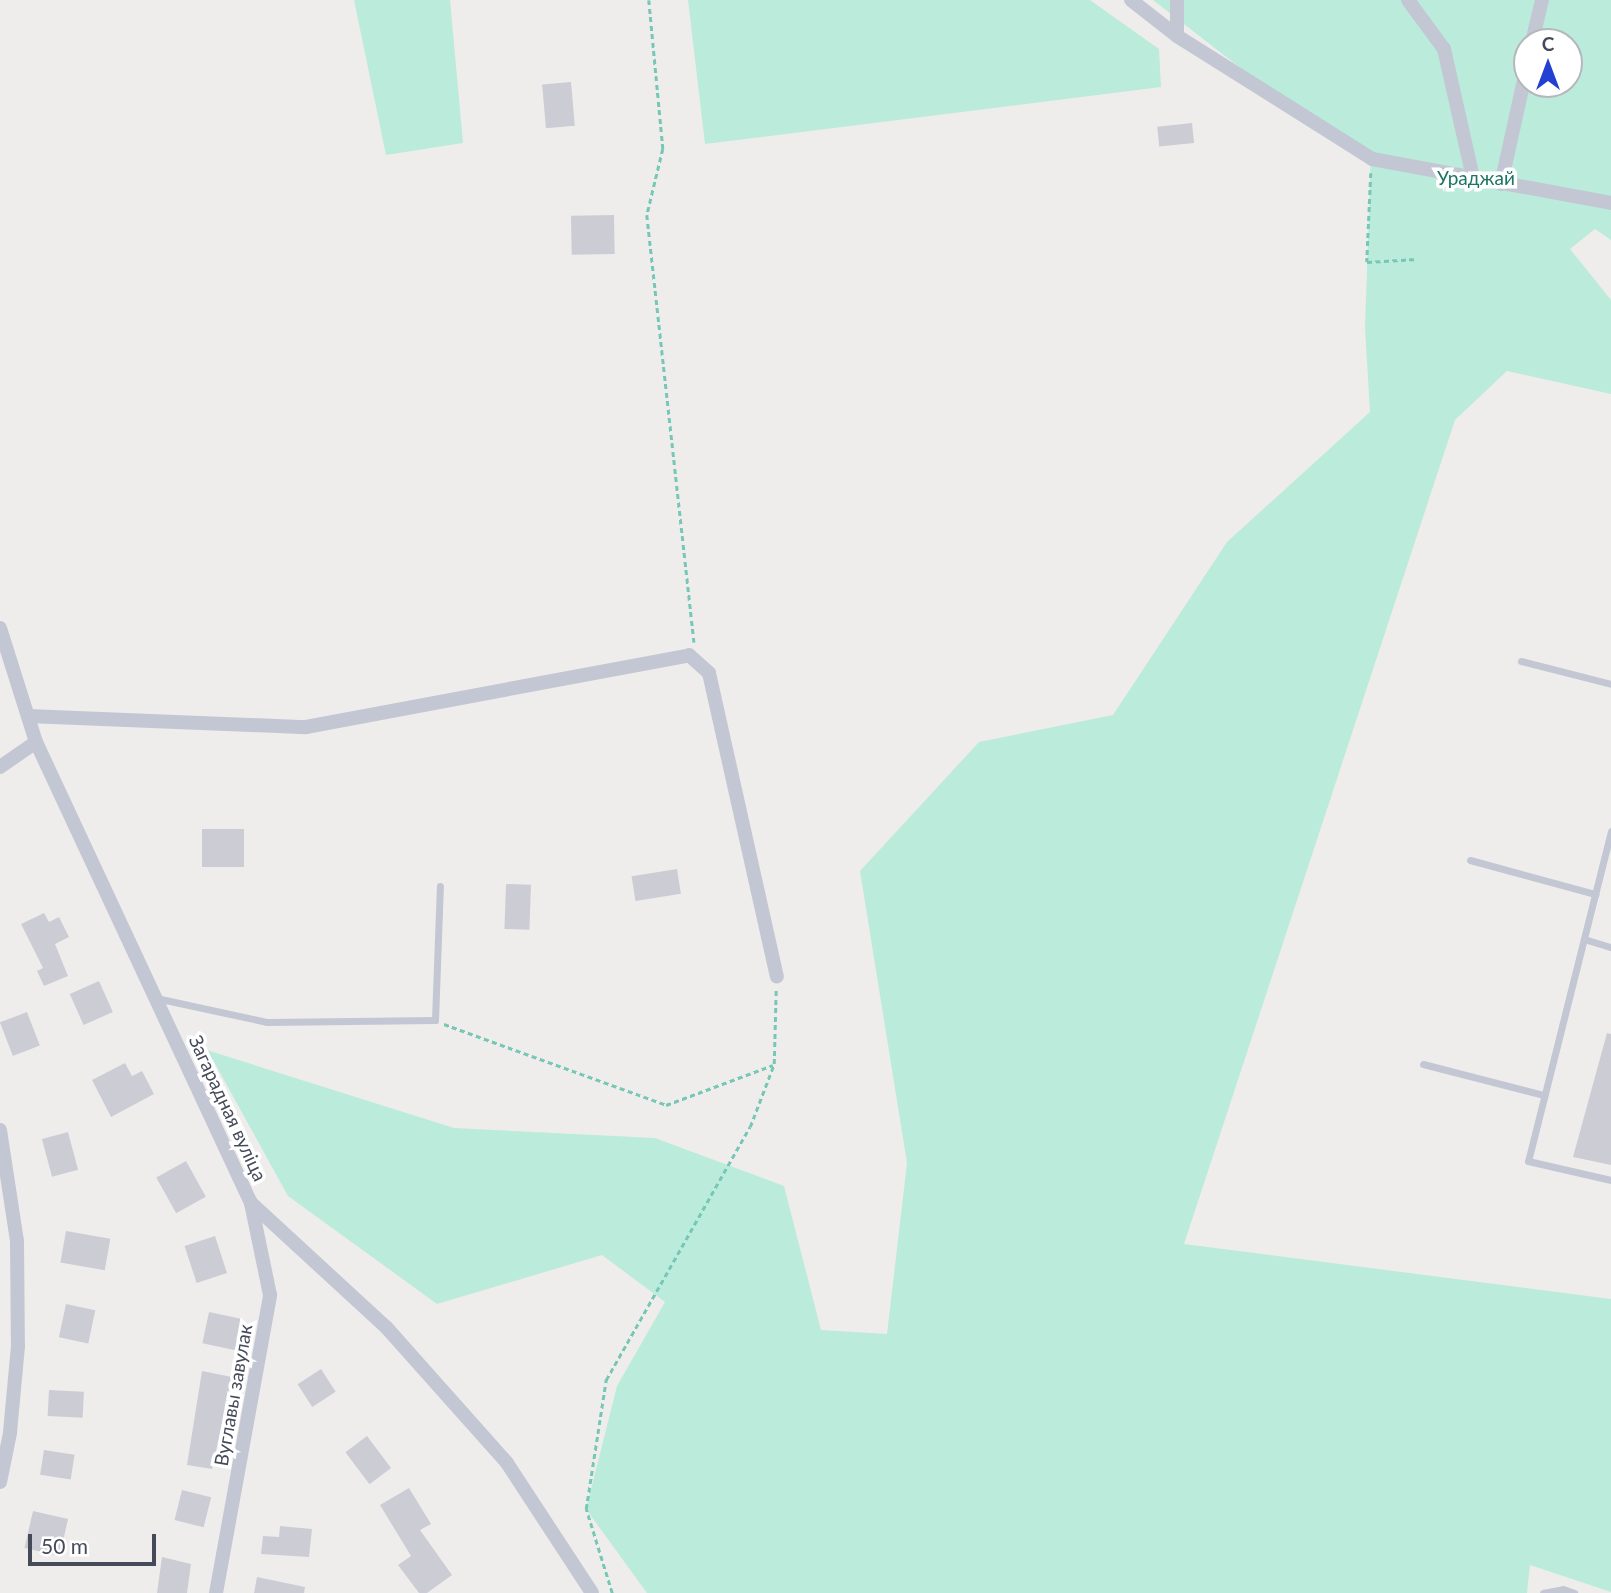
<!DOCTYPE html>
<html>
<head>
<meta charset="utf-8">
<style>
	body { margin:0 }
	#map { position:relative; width:1611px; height:1593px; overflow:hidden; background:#efedec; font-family:Lato,sans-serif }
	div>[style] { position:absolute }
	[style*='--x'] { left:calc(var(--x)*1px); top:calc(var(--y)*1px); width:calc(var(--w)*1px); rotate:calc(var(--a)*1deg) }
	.green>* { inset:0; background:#bbebdb }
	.building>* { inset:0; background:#cccdd4; transform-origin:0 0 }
	.path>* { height:2.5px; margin-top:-1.25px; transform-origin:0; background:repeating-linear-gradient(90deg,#76c7b5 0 5px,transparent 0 8.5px) }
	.service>* { height:7px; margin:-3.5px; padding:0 3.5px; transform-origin:3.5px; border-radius:3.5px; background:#c3c7d3 }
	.minor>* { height:14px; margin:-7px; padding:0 7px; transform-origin:7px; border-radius:7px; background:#c3c7d3 }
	span { translate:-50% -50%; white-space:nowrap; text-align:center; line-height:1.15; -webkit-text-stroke:7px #fff; paint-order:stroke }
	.park-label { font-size:19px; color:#1b7560 }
	.street-label { font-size:19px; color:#454a58 }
	.north { position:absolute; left:1513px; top:28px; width:70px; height:70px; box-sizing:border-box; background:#fff; border:2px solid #b5b7bc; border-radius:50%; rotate:0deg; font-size:19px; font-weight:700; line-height:28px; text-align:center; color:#454a58 }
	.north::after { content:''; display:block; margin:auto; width:24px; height:32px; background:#2240d2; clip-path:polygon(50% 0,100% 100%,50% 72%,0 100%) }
	.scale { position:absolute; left:28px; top:1534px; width:128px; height:32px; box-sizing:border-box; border:4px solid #454a58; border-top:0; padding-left:9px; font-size:21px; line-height:24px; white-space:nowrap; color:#454a58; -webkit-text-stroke:5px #fff; paint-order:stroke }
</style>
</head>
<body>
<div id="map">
	<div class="green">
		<div style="clip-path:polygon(354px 0,450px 0,463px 143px,386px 155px)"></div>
		<div style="clip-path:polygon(688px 0,1090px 0,1159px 49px,1161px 87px,705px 144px)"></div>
		<div style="clip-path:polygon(evenodd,1153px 0,1611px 0,1611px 240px,1595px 229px,1570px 249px,1611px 300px,1611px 394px,1507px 371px,1455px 420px,1184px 1244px,1611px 1299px,1611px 1592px,1530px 1565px,1527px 1593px,647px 1593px,586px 1509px,617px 1386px,665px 1302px,602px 1255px,437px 1304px,288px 1196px,213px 1060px,191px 1045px,454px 1128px,655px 1138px,784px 1186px,821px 1330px,887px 1334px,907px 1163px,860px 871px,979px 742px,1113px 715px,1227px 542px,1370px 412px,1365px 328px,1371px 152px,1333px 140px,1153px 0,1527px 42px,1569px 42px,1569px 84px,1527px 84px,1527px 42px)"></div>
	</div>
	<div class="building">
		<div style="left:571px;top:82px;width:44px;height:29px;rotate:85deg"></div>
		<div style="left:1192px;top:123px;width:20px;height:35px;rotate:84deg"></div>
		<div style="left:614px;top:215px;width:39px;height:43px;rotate:89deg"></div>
		<div style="left:202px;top:829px;width:42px;height:38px"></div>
		<div style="left:677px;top:869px;width:25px;height:46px;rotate:81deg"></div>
		<div style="left:506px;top:884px;width:25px;height:45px;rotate:2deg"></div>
		<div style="clip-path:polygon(44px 913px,49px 922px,59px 917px,69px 937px,55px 944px,68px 976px,44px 986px,37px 971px,43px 968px,21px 924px)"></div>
		<div style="left:99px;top:981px;width:34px;height:32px;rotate:66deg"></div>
		<div style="left:27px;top:1012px;width:36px;height:29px;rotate:69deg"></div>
		<div style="clip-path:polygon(1607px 1033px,1611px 1034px,1611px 1165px,1573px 1157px)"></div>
		<div style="clip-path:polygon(125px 1063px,132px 1076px,142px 1071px,154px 1094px,111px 1117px,92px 1080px)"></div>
		<div style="left:68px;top:1132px;width:39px;height:27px;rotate:75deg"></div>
		<div style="left:186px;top:1161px;width:41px;height:34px;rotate:61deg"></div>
		<div style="left:66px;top:1231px;width:45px;height:32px;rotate:10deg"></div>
		<div style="left:215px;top:1236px;width:39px;height:32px;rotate:72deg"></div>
		<div style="left:66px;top:1304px;width:30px;height:34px;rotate:12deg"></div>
		<div style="left:209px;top:1312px;width:35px;height:32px;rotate:12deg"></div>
		<div style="left:321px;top:1369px;width:27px;height:28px;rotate:57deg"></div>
		<div style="clip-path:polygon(202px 1371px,232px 1377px,212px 1469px,187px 1465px)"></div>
		<div style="left:49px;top:1390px;width:35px;height:26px;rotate:3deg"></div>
		<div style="left:367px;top:1436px;width:40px;height:27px;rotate:53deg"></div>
		<div style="left:44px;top:1450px;width:31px;height:25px;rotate:9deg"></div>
		<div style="clip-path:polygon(409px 1488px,431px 1524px,420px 1530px,452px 1575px,427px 1593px,419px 1593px,398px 1565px,411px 1556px,380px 1505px)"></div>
		<div style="left:182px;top:1490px;width:30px;height:31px;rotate:14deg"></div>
		<div style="left:33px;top:1511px;width:36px;height:38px;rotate:13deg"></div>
		<div style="clip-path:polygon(280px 1526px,312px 1529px,309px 1557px,261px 1554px,263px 1536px,279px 1537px)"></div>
		<div style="clip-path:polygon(162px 1557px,191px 1564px,187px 1593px,157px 1593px)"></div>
		<div style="clip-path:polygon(257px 1577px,305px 1587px,304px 1593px,254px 1593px)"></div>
	</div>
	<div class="path">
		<div style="--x:649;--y:0;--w:150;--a:84.6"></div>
		<div style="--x:663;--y:149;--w:68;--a:103.6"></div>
		<div style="--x:647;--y:215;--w:430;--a:83.7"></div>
		<div style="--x:1371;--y:173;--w:89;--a:92.6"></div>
		<div style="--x:1367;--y:262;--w:50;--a:-3.4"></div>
		<div style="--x:444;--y:1024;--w:236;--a:20"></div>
		<div style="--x:666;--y:1105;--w:114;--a:-20.5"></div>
		<div style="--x:612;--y:1593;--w:88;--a:-107.2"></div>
		<div style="--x:586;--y:1509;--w:131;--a:-81.2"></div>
		<div style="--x:606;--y:1380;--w:291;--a:-60.4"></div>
		<div style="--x:750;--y:1127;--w:67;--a:-69.1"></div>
		<div style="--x:774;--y:1064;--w:74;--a:-88.5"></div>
	</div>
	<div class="service">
		<div style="--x:1521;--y:661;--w:93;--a:14.3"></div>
		<div style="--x:1611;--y:831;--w:340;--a:104.1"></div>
		<div style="--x:1528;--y:1161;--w:85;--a:12.9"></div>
		<div style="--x:1470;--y:860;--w:130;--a:15.2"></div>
		<div style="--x:1584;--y:939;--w:28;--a:17"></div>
		<div style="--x:156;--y:998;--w:114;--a:12.2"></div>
		<div style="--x:267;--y:1022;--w:168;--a:-0.7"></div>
		<div style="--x:435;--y:1020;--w:134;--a:-87.9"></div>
		<div style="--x:1423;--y:1064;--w:125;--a:14.4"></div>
		<div style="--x:1543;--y:1593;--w:20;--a:-11"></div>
		<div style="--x:1563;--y:1589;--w:12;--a:20"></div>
	</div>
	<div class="minor">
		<div style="--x:1131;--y:0;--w:58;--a:38"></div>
		<div style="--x:1177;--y:36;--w:231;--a:32.2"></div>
		<div style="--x:1372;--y:159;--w:243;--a:10.4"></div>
		<div style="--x:1177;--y:0;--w:36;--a:90"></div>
		<div style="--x:1408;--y:0;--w:61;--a:53.7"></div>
		<div style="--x:1444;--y:49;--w:132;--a:77.3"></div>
		<div style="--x:1532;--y:42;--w:43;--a:-76.6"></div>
		<div style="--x:1501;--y:184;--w:120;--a:-77.5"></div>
		<div style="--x:0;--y:628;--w:120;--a:72.5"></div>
		<div style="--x:36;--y:742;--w:509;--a:65"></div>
		<div style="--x:251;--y:1203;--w:183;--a:42.6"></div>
		<div style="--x:386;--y:1327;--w:182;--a:48.3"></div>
		<div style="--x:507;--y:1463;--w:155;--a:56.8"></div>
		<div style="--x:28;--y:716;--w:278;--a:2.3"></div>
		<div style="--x:306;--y:727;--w:390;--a:-10.6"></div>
		<div style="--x:689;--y:655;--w:27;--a:42"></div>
		<div style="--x:709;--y:673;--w:311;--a:77.4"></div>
		<div style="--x:0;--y:767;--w:44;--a:-34.8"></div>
		<div style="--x:0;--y:1130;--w:112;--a:81.3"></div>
		<div style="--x:17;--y:1241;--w:105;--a:89.5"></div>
		<div style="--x:18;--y:1346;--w:87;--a:95.3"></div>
		<div style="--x:10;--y:1433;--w:50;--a:101.5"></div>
		<div style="--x:216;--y:1593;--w:303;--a:-79.7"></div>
		<div style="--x:270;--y:1295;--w:94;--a:-101.7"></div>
	</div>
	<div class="park-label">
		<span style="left:1476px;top:178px">Ураджай</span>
	</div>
	<div class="street-label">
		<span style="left:228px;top:1108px;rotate:65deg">Загарадная вуліца</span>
		<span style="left:233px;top:1395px;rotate:-80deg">Вуглавы завулак</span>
	</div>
	<div class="north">С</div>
	<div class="scale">50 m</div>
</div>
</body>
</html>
